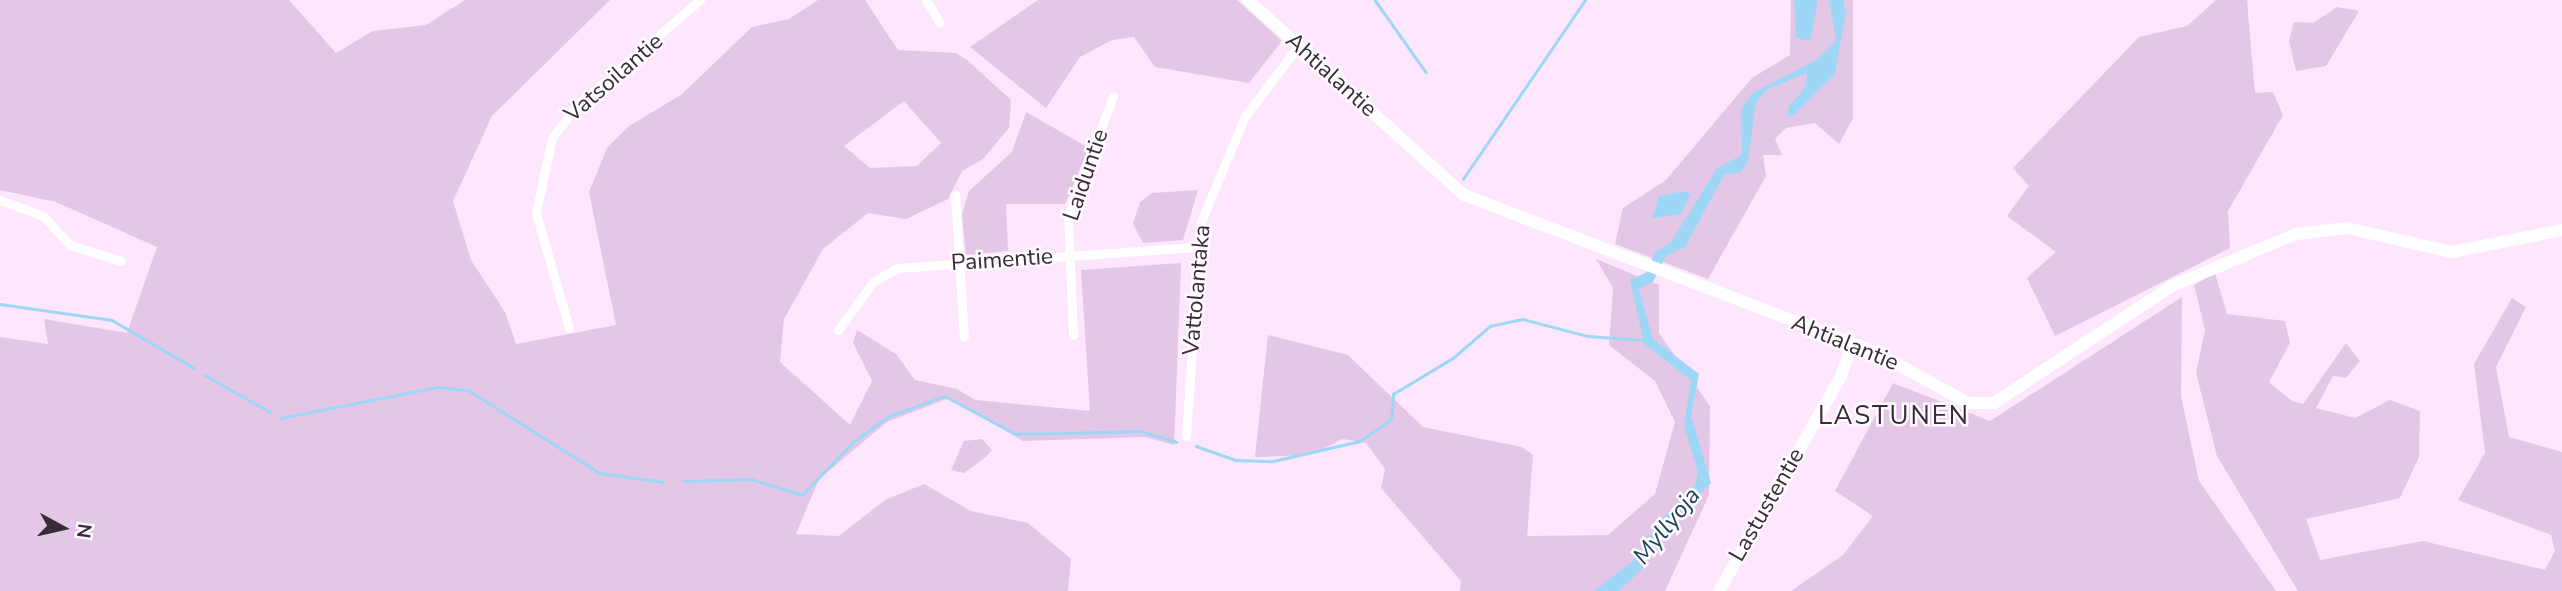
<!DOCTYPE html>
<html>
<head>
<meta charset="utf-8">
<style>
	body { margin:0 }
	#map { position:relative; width:2562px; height:591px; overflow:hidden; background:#fde6fe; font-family:"Nunito Sans",sans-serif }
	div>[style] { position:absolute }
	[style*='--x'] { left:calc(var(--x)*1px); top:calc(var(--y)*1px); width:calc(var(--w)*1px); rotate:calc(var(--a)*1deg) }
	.green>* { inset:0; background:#e4c7e6 }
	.water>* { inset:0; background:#9ed7f6 }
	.stream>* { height:2.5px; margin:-1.25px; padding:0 1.25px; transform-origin:1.25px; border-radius:1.25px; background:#9ed7f6 }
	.street>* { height:9px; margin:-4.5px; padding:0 4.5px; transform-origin:4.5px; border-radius:4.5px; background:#fff }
	.secondary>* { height:12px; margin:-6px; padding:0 6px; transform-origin:6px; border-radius:6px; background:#fff }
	span { translate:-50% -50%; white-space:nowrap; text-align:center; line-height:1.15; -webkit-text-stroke:5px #fffaff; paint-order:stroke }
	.street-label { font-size:23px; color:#352c35 }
	.water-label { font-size:24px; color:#164459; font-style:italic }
	.quarter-label { font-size:26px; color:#352c35; letter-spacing:2px }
	.north { position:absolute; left:28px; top:493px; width:70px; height:70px; -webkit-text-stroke:5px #fffaff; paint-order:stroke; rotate:98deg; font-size:19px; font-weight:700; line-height:28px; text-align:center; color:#352c35 }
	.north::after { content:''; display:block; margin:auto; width:24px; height:32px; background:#352c35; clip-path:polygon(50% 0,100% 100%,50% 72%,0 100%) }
</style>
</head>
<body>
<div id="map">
	<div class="green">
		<div style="clip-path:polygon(evenodd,0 0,289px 0,336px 53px,373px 31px,426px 25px,465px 0,610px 0,492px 116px,453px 201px,471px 260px,505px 312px,516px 344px,616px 325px,589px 192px,607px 148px,629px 126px,681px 95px,752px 27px,789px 19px,818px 0,865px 0,898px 50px,956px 53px,967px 60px,1011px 100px,1009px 128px,983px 159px,962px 171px,948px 199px,906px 219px,868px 213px,823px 249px,784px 319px,780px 362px,850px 425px,872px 381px,853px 343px,857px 330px,896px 354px,915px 380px,957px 389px,975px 400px,1090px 411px,1081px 270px,1181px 263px,1174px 445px,1145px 437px,1023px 441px,949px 398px,887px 422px,819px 479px,796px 534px,839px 536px,885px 500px,924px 484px,971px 511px,1028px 523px,1071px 559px,1068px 591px,0 591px,0 337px,48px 344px,44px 319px,127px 333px,157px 247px,56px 202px,0 190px,0 0,904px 101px,941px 143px,917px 166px,870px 168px,844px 146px,904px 101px)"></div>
		<div style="clip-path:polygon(1038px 0,1237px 0,1282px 41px,1249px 83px,1155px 67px,1134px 37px,1112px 40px,1080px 57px,1046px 108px,970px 47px)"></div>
		<div style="clip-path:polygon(1791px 0,1853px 0,1853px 118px,1839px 144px,1815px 123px,1786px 128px,1775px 139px,1782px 155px,1763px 155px,1766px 176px,1708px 279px,1615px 244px,1623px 208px,1666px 180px,1752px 78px,1790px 55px)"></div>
		<div style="clip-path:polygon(2216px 0,2247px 0,2255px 93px,2273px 92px,2283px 115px,2228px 211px,2230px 248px,2055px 336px,2027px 278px,2056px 252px,2007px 216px,2029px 186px,2013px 168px,2139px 37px,2187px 26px)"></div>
		<div style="clip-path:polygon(2337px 7px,2359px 11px,2326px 66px,2296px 71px,2289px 41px,2294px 22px,2313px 23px)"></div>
		<div style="clip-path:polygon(1026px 112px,1089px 148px,1065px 204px,1006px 204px,1008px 251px,966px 255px,962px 215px,969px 191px,1012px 152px)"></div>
		<div style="clip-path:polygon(1198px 190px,1183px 240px,1143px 243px,1133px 224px,1140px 202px,1152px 193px)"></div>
		<div style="clip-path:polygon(1596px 259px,1659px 285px,1659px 333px,1710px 406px,1709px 495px,1665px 591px,1460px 591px,1461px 581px,1381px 488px,1385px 469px,1366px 443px,1343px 439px,1310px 455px,1255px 457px,1268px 335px,1348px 355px,1423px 427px,1522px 447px,1533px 455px,1527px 536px,1608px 535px,1655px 494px,1675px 422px,1655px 381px,1609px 345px,1613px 288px)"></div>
		<div style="clip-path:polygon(2215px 273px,2227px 314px,2285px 321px,2290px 343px,2269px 382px,2292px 401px,2303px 404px,2346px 343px,2360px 361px,2346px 378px,2333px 376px,2316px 408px,2355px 418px,2390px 400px,2420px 411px,2419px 457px,2400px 498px,2306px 519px,2320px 560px,2423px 541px,2545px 570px,2555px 551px,2551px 535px,2458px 500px,2485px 453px,2474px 364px,2512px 298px,2526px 307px,2496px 367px,2509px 437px,2562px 452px,2562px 591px,2298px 591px,2217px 456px,2196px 373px,2205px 330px,2194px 285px)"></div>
		<div style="clip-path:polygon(2182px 297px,2181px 396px,2199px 481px,2276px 591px,1791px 591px,1843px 555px,1873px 516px,1835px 491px,1893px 383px,1990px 421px)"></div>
		<div style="clip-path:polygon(982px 439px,992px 450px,986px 457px,964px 473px,951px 470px,964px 441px)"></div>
	</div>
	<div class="water">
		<div style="clip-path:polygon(1794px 0,1818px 0,1810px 41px,1796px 38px)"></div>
		<div style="clip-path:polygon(1829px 0,1843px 0,1846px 12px,1835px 74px,1794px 115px,1788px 116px,1788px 108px,1806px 86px,1807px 73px,1768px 89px,1756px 102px,1748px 162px,1741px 172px,1724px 175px,1685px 247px,1666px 256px,1653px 282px,1639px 289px,1653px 339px,1699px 374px,1691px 415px,1711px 483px,1665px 528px,1640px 571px,1619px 591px,1594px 591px,1632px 562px,1660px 521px,1694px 488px,1698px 473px,1684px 426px,1691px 380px,1644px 344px,1630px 280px,1647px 272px,1655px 252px,1671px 242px,1717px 168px,1742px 155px,1741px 110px,1751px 94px,1816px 60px,1836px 41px)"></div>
		<div style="clip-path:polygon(1684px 191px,1691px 194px,1681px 214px,1652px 218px,1659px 196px)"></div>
	</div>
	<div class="stream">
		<div style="--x:1375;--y:0;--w:88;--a:54.7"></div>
		<div style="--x:1463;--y:179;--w:217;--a:-55.7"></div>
		<div style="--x:0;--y:304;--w:113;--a:8.1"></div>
		<div style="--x:112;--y:320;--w:95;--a:30.3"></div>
		<div style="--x:205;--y:375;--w:75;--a:29.6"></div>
		<div style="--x:280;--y:418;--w:161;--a:-11.1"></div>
		<div style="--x:438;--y:387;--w:30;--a:6"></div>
		<div style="--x:468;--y:390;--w:156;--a:32.2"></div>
		<div style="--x:600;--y:473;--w:64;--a:8.1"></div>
		<div style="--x:1196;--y:446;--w:42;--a:19.3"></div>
		<div style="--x:1236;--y:460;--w:37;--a:2"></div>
		<div style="--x:1273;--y:461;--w:89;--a:-12.9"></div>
		<div style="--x:1360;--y:441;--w:38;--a:-35"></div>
		<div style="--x:1391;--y:419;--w:25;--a:-85"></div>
		<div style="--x:1393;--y:394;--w:70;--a:-31"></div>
		<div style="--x:1453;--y:358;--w:49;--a:-40.9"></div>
		<div style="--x:1490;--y:326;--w:34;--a:-12"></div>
		<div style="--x:1523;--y:319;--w:67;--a:14.7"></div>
		<div style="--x:1588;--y:336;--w:56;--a:4.1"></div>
		<div style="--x:684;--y:481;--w:67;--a:-1.7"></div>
		<div style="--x:751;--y:479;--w:53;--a:17.4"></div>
		<div style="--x:802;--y:495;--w:74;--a:-46.1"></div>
		<div style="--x:853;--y:442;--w:44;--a:-35.8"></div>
		<div style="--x:889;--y:416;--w:59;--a:-19.7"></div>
		<div style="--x:945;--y:396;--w:81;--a:28.2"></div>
		<div style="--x:1016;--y:434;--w:125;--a:-1.4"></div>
		<div style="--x:1141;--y:431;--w:37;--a:17"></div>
	</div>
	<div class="street">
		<div style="--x:926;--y:0;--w:26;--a:59"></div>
		<div style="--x:955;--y:195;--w:142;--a:86.4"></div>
		<div style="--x:0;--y:200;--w:46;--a:20.4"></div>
		<div style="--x:43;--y:216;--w:40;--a:47"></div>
		<div style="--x:70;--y:245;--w:53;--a:17.4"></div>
		<div style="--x:569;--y:328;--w:120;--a:-106"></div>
		<div style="--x:536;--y:213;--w:77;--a:-78"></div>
		<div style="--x:552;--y:138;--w:39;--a:-53"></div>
		<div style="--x:575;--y:107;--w:165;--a:-40.6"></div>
		<div style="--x:838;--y:330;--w:59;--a:-53.9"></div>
		<div style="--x:873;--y:282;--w:28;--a:-30"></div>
		<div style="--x:897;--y:268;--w:300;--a:-4"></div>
		<div style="--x:1073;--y:335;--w:119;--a:-92.4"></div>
		<div style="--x:1068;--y:216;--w:128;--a:-69.4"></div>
		<div style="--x:1186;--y:436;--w:215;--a:-86"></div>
		<div style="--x:1201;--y:222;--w:113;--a:-67.5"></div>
		<div style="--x:1244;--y:118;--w:91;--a:-53"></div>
	</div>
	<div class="secondary">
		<div style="--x:1248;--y:0;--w:291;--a:42.1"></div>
		<div style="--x:1464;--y:195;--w:442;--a:20.9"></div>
		<div style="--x:1877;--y:353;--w:104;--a:28.8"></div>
		<div style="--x:1968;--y:403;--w:26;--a:0"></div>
		<div style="--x:1994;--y:403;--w:213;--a:-33.3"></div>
		<div style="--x:2172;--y:286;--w:134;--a:-22.8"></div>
		<div style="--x:2296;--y:234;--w:51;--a:-6.7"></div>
		<div style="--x:2347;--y:228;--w:108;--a:12.9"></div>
		<div style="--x:2452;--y:252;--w:112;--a:-11.3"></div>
		<div style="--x:1719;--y:591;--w:247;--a:-60.4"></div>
		<div style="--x:1841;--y:376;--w:34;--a:-71"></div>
	</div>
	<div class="street-label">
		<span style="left:1331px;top:75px;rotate:42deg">Ahtialantie</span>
		<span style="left:614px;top:78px;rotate:-41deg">Vatsoilantie</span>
		<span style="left:1086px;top:175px;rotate:-71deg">Laiduntie</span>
		<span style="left:1002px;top:260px;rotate:-4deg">Paimentie</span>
		<span style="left:1197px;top:290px;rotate:-85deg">Vattolantaka</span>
		<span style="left:1845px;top:343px;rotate:22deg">Ahtialantie</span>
		<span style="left:1767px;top:505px;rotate:-60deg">Lastustentie</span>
	</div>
	<div class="water-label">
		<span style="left:1667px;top:526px;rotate:-51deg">Myllyoja</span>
	</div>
	<div class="quarter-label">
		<span style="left:1894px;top:416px">LASTUNEN</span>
	</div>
	<div class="north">N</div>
</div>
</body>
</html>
